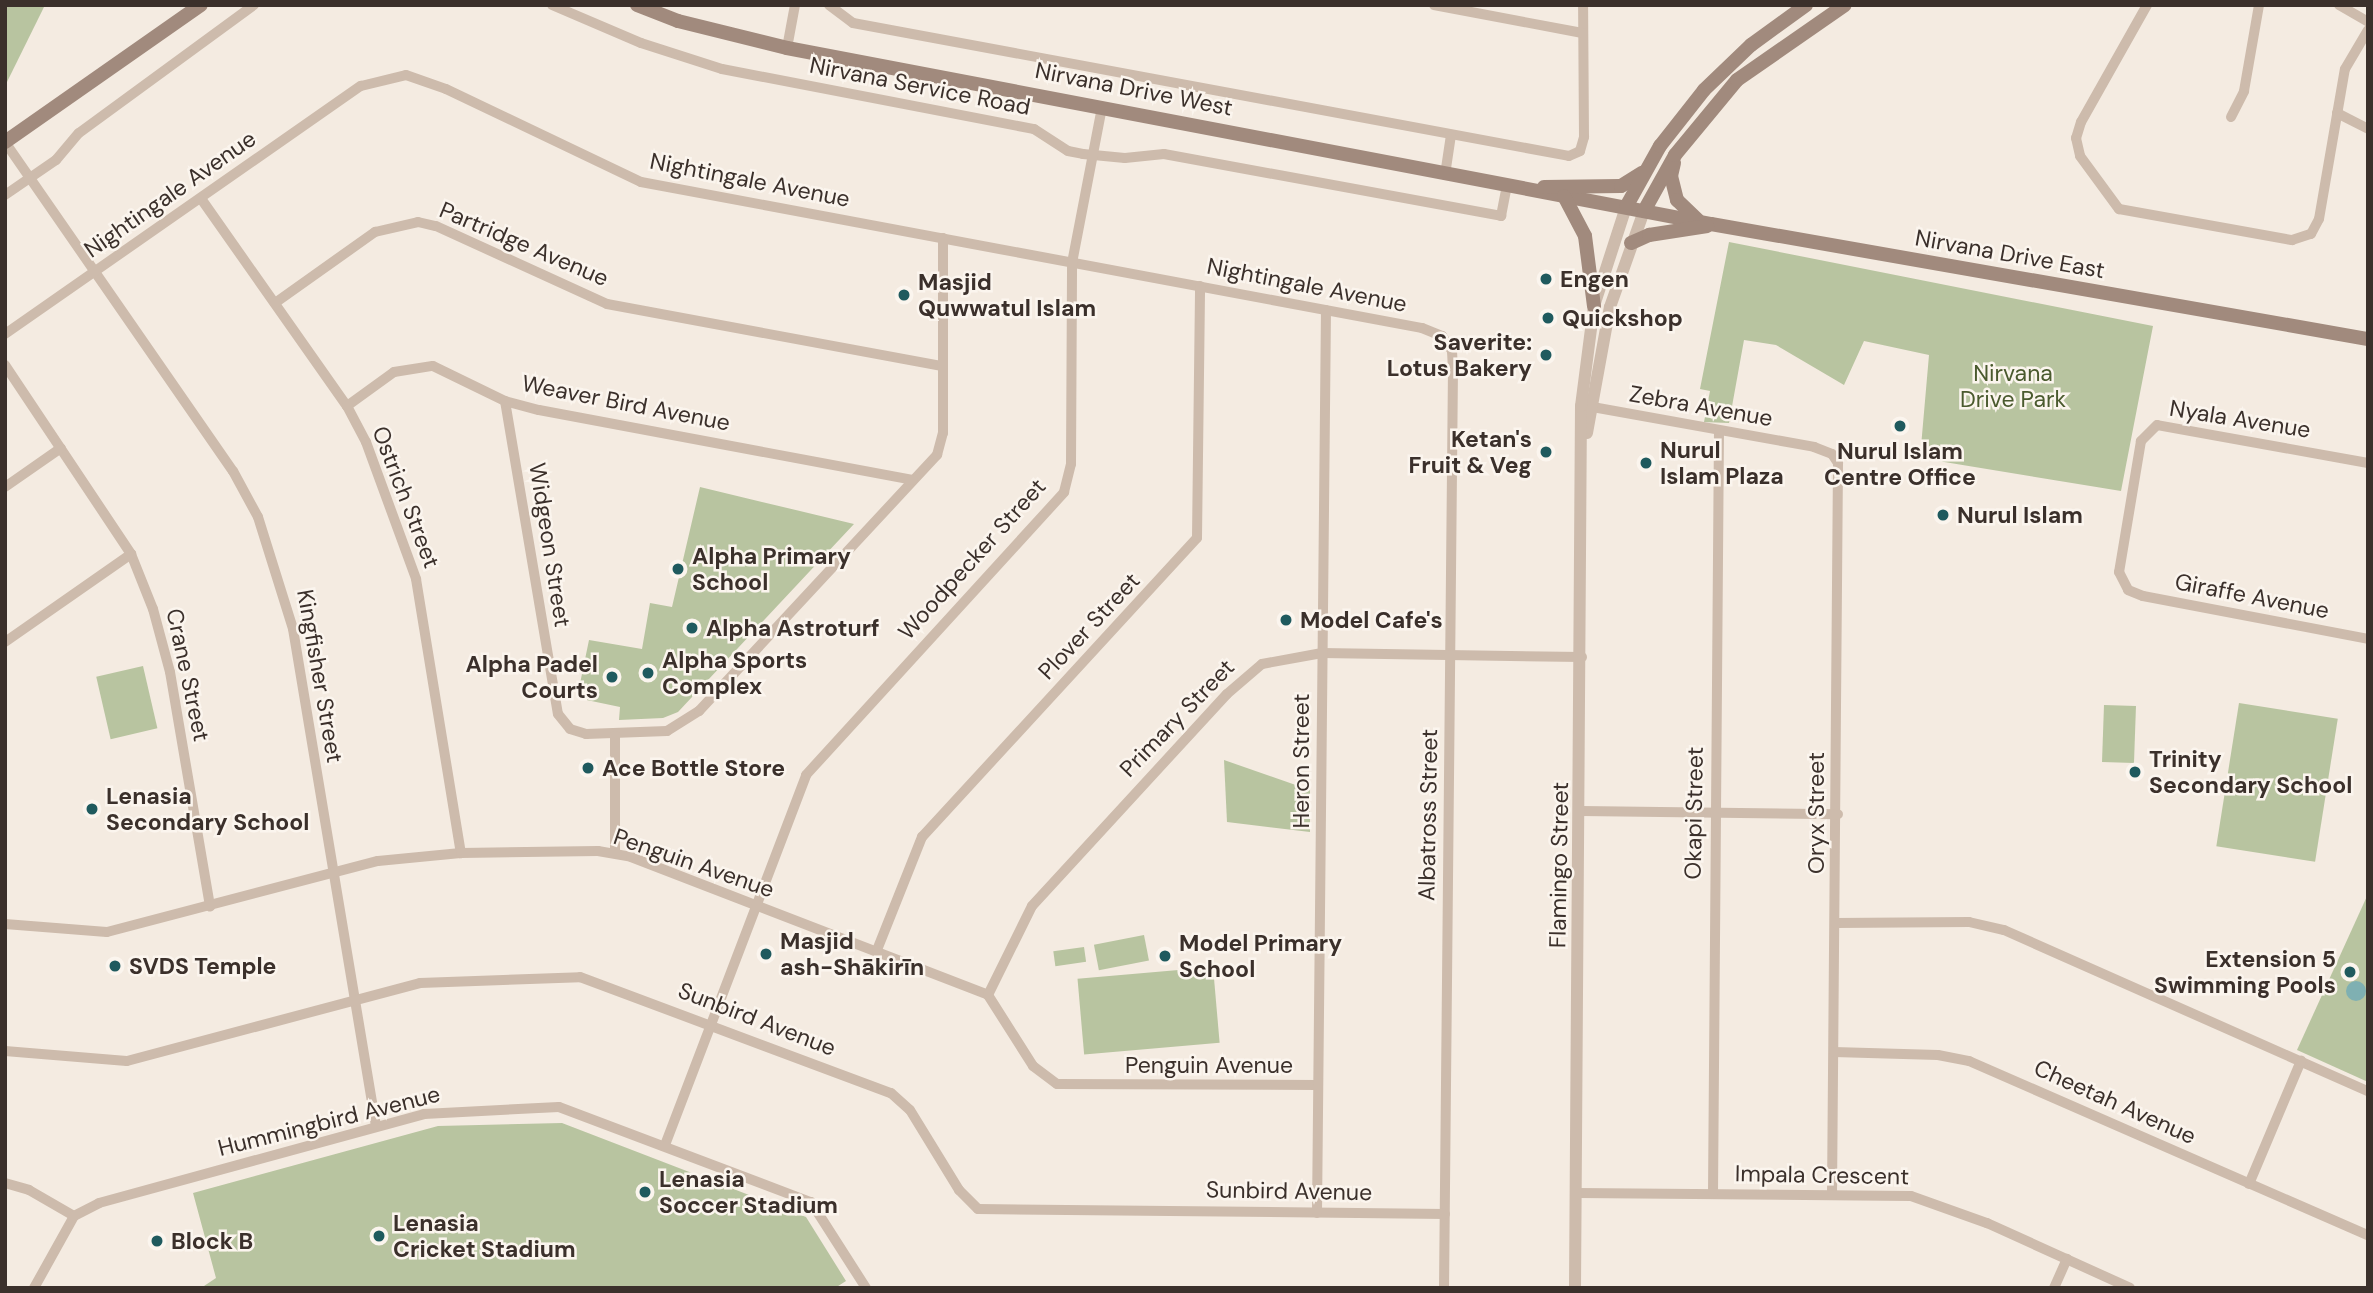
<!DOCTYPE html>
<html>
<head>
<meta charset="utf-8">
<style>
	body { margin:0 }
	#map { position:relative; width:2373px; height:1293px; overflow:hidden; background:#f4ebe1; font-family:"DM Sans",sans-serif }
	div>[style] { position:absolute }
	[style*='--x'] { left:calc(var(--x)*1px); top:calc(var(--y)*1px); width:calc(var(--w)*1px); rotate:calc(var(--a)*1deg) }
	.green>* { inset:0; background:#b8c4a0; transform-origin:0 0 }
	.water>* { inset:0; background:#7fb0b2 }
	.round { border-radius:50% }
	.minor>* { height:10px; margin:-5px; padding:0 5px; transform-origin:5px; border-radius:5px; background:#cdbbac }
	.tertiary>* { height:12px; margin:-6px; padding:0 6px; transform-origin:6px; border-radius:6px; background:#cdbbac }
	.secondary>* { height:14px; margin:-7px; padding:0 7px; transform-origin:7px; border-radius:7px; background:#a18a7d }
	.dots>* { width:19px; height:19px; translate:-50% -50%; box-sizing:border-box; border:4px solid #fbf5ee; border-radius:50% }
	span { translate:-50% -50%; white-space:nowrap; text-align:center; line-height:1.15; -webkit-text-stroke:5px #fbf5ee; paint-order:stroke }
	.street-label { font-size:23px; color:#3b302b }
	.poi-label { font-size:23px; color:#3b302b; font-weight:700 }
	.left { translate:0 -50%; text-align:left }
	.right { translate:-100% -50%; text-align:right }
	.park-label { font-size:23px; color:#4a5a2e }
	.frame { position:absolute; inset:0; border:7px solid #3b302b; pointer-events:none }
</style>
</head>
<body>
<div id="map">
	<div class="green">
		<div style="clip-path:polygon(5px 5px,45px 5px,5px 86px)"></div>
		<div style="clip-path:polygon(1729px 242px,2153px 326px,2121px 491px,1920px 458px,1929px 355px,1864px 341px,1844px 385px,1776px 345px,1744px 340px,1729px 423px,1704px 422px,1710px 391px,1700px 389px)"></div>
		<div style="clip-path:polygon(700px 487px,854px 524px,678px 712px,663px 718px,619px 720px,620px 707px,577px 698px,589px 640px,642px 649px,650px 603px,672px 607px)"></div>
		<div style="left:143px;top:666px;width:64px;height:48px;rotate:77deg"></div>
		<div style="left:2239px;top:703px;width:100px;height:145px;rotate:9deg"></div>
		<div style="left:2104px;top:705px;width:32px;height:57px;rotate:2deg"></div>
		<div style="clip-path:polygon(1224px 760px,1310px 790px,1310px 832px,1227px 822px)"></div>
		<div style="clip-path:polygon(2368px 894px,2368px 1082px,2297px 1050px)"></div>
		<div style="left:1144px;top:935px;width:26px;height:51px;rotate:79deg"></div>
		<div style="left:1084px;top:947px;width:15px;height:31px;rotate:82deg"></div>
		<div style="left:1213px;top:967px;width:76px;height:136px;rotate:85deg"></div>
		<div style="clip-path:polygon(562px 1123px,806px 1217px,846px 1281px,835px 1288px,204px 1286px,216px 1278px,193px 1193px,438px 1126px)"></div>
	</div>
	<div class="water">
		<div class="round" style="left:2346px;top:981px;width:20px;height:20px"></div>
	</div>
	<div class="minor">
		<div style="--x:552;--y:5;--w:97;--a:23.1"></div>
		<div style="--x:641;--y:43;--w:85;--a:17.8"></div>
		<div style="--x:722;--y:69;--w:318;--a:10.9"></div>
		<div style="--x:1034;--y:129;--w:40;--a:32.9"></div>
		<div style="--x:1068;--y:151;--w:15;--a:11"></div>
		<div style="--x:1083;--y:154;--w:42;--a:5.4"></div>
		<div style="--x:1125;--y:158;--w:39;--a:-6"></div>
		<div style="--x:1164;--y:154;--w:343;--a:10.4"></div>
		<div style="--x:1501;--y:216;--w:32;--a:-79"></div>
		<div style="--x:829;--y:5;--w:30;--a:37"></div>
		<div style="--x:853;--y:23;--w:728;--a:10.52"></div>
		<div style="--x:1569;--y:156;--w:12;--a:-24"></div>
		<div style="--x:1580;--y:151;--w:15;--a:-74"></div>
		<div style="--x:1584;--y:137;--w:132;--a:-90.4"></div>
		<div style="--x:1434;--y:5;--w:151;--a:10.7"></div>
		<div style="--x:2147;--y:5;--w:134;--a:119.4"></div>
		<div style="--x:2081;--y:122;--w:17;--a:107"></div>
		<div style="--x:2076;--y:138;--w:18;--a:77"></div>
		<div style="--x:2080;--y:156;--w:66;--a:53.7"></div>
		<div style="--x:2119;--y:209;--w:176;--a:10.2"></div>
		<div style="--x:2292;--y:240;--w:20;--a:-18"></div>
		<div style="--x:2311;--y:234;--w:17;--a:-62"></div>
		<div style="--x:2319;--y:219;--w:152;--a:-80.2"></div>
		<div style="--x:2345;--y:69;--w:45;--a:-59.5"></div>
		<div style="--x:2339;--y:5;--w:34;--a:30"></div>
		<div style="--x:787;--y:48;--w:44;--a:-79.5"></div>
		<div style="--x:2337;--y:113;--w:35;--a:27"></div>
		<div style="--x:2231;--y:117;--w:29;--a:-63"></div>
		<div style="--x:2244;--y:91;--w:87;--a:-80.1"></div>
		<div style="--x:5;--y:142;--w:400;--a:55.3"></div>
		<div style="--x:233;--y:471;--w:52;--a:61.5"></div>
		<div style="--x:258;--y:517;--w:117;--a:72.6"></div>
		<div style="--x:293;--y:629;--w:504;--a:80.52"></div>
		<div style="--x:1445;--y:175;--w:40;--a:-81.5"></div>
		<div style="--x:5;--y:195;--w:62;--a:-34.5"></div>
		<div style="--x:56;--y:160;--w:35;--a:-50"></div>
		<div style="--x:79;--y:133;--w:217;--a:-36.2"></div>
		<div style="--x:202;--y:200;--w:252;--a:54.9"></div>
		<div style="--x:347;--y:406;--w:41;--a:62.2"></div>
		<div style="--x:366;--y:442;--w:146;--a:69.9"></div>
		<div style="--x:416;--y:579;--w:278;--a:80.7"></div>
		<div style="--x:275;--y:303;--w:123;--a:-35.4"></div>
		<div style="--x:375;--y:232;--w:44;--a:-13.1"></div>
		<div style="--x:418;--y:222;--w:18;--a:13"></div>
		<div style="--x:436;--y:226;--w:188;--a:24.5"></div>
		<div style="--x:607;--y:304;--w:341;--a:10.5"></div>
		<div style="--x:5;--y:334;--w:434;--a:-34.9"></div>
		<div style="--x:361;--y:86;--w:46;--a:-13.7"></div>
		<div style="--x:406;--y:75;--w:42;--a:19.3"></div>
		<div style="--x:446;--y:89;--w:216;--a:25.5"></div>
		<div style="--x:641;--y:182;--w:795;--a:10.59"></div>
		<div style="--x:1422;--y:328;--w:22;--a:22"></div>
		<div style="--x:1442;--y:336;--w:18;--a:56"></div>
		<div style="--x:1452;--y:351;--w:17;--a:87"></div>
		<div style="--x:1453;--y:368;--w:920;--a:90.56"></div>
		<div style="--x:5;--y:365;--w:227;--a:56.3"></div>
		<div style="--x:131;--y:554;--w:59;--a:68.2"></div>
		<div style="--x:153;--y:609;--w:65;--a:74.9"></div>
		<div style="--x:170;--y:672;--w:238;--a:80.3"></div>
		<div style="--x:505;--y:401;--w:317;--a:80.4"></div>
		<div style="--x:558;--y:714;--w:19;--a:51"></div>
		<div style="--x:570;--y:729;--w:17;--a:17"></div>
		<div style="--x:586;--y:734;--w:81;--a:-2.1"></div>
		<div style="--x:667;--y:731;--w:38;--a:-32"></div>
		<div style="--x:699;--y:711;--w:350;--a:-47.1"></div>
		<div style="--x:937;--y:455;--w:23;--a:-75"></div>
		<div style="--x:943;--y:433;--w:195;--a:-90"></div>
		<div style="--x:347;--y:406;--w:58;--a:-35.9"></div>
		<div style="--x:394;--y:372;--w:39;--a:-9"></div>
		<div style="--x:433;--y:366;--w:80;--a:25.9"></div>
		<div style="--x:505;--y:401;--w:35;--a:15"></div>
		<div style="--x:539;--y:410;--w:380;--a:10.6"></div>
		<div style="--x:1587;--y:406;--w:231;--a:10.2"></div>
		<div style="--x:1814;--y:447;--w:19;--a:21"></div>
		<div style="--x:1832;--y:454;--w:11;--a:56"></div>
		<div style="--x:1838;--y:463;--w:732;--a:90.47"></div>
		<div style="--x:2368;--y:463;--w:214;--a:-169.8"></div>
		<div style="--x:2157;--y:425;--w:23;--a:135"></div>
		<div style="--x:2141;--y:441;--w:133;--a:99.5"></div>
		<div style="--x:2119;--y:572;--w:20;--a:63"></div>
		<div style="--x:2128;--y:590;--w:16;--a:22"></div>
		<div style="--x:2143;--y:596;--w:229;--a:10.8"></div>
		<div style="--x:5;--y:487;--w:68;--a:-34.9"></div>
		<div style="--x:5;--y:642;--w:154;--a:-34.9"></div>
		<div style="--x:615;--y:736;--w:117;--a:90"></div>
		<div style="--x:1581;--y:811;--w:257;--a:0.7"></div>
		<div style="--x:1836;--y:923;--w:133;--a:-0.4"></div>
		<div style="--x:1969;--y:922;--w:36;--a:13"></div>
		<div style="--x:2004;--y:930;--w:398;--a:23.9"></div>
		<div style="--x:5;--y:924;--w:102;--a:4.5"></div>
		<div style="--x:107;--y:932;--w:280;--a:-14.7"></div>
		<div style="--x:378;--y:861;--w:83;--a:-5.5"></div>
		<div style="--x:461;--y:853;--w:137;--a:-0.8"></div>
		<div style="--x:598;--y:851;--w:34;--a:10"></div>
		<div style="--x:631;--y:857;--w:383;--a:21.1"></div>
		<div style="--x:988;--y:995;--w:84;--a:57.6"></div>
		<div style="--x:1033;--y:1066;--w:30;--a:37"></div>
		<div style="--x:1057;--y:1084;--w:261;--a:0.2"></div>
		<div style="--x:877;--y:950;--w:122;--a:-68.3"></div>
		<div style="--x:922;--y:837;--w:406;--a:-47.4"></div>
		<div style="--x:1197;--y:538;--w:252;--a:-89.3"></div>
		<div style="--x:988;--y:995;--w:99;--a:-63.7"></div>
		<div style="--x:1032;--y:906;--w:288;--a:-47.4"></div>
		<div style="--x:1227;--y:694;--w:46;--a:-40.6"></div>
		<div style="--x:1262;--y:664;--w:61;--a:-10.4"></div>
		<div style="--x:1322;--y:653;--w:260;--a:0.9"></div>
		<div style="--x:5;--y:1051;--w:122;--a:4.7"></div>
		<div style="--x:127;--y:1061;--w:303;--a:-14.9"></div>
		<div style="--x:420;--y:983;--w:160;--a:-2.1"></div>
		<div style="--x:580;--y:977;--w:332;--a:20.5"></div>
		<div style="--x:891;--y:1093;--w:25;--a:42"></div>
		<div style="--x:910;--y:1110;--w:94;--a:58.5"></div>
		<div style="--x:959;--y:1190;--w:27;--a:45"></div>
		<div style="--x:978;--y:1209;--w:467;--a:0.6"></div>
		<div style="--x:1834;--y:1052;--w:104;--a:1.7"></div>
		<div style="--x:1938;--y:1055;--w:32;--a:11"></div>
		<div style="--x:1969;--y:1061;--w:435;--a:23.6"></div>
		<div style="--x:665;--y:1145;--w:396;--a:-69.1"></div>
		<div style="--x:806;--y:775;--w:383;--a:-47.6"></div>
		<div style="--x:1064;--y:492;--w:29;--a:-76"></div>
		<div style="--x:1071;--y:464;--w:201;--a:-89.7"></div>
		<div style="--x:1072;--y:263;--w:159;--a:-79.1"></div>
		<div style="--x:5;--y:1183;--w:25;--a:16"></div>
		<div style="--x:29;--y:1190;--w:52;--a:30"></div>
		<div style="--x:2249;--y:1184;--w:134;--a:-67.1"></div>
		<div style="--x:1578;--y:1193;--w:333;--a:0.5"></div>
		<div style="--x:1911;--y:1196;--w:81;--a:19.6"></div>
		<div style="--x:1987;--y:1223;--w:157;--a:24.4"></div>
		<div style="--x:1713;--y:1194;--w:762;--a:-89.55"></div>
		<div style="--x:1317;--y:1213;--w:903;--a:-89.43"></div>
		<div style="--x:34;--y:1288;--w:82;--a:-60.9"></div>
		<div style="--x:74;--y:1216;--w:28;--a:-27"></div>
		<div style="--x:99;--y:1203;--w:337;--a:-15.3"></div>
		<div style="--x:424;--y:1114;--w:135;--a:-3"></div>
		<div style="--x:559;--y:1107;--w:269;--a:20.7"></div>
		<div style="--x:811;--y:1202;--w:102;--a:57.4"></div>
		<div style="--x:2054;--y:1288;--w:32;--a:-66"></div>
	</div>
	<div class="tertiary">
		<div style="--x:1587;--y:433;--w:128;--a:-79.7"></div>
		<div style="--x:1610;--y:307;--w:102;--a:-70.5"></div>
		<div style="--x:1575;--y:1288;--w:882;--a:-89.61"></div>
		<div style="--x:1581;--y:406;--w:101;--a:-82.6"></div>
		<div style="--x:1594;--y:306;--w:104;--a:-72.1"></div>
	</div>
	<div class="secondary">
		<div style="--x:637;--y:5;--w:44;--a:21.3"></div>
		<div style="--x:678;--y:21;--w:112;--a:13.9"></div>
		<div style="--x:787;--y:48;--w:941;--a:10.78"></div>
		<div style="--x:1711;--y:224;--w:667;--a:9.93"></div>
		<div style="--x:5;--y:142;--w:239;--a:-35"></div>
		<div style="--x:1674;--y:163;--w:13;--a:103"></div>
		<div style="--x:1671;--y:176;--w:25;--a:76"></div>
		<div style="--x:1677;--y:200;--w:29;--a:44"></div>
		<div style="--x:1544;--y:187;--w:77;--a:-0.7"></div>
		<div style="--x:1621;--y:186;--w:25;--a:-32"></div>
		<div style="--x:1564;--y:196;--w:45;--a:62.3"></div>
		<div style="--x:1585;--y:236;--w:71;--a:82.7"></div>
		<div style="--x:1626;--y:207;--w:70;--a:-60.9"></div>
		<div style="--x:1660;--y:146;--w:71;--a:-51.8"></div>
		<div style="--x:1704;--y:90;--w:65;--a:-43.8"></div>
		<div style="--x:1751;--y:45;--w:68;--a:-36"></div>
		<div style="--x:1644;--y:211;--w:64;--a:-61"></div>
		<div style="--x:1675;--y:155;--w:97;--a:-50.4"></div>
		<div style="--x:1737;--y:80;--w:131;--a:-34.8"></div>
		<div style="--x:1631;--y:243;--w:20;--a:-24"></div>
		<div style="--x:1649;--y:235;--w:59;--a:-8.8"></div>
	</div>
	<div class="dots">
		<div style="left:1546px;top:279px;background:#1f5a5e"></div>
		<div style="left:904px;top:295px;background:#1f5a5e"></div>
		<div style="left:1548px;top:318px;background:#1f5a5e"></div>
		<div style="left:1546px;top:355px;background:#1f5a5e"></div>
		<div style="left:1900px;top:426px;background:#1f5a5e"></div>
		<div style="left:1546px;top:452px;background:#1f5a5e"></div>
		<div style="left:1646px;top:463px;background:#1f5a5e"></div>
		<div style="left:1943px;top:515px;background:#1f5a5e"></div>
		<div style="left:678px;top:569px;background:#1f5a5e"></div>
		<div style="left:1286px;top:620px;background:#1f5a5e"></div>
		<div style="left:692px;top:628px;background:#1f5a5e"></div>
		<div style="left:648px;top:673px;background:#1f5a5e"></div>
		<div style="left:612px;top:677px;background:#1f5a5e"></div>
		<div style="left:588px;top:768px;background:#1f5a5e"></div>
		<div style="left:2135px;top:772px;background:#1f5a5e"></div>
		<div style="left:92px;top:809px;background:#1f5a5e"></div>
		<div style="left:766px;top:954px;background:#1f5a5e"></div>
		<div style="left:1165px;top:956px;background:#1f5a5e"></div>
		<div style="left:115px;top:966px;background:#1f5a5e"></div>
		<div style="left:2350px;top:972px;background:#1f5a5e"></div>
		<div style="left:645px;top:1192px;background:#1f5a5e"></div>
		<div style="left:379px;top:1236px;background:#1f5a5e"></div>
		<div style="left:157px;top:1241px;background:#1f5a5e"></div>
	</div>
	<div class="street-label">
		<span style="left:920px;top:86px;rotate:11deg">Nirvana Service Road</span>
		<span style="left:1134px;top:89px;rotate:11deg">Nirvana Drive West</span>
		<span style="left:750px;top:180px;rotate:11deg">Nightingale Avenue</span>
		<span style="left:170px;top:194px;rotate:-35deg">Nightingale Avenue</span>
		<span style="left:524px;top:244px;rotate:23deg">Partridge Avenue</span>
		<span style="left:2010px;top:254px;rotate:10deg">Nirvana Drive East</span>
		<span style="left:1307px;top:285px;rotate:11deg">Nightingale Avenue</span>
		<span style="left:626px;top:403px;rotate:11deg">Weaver Bird Avenue</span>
		<span style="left:1701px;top:406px;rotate:10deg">Zebra Avenue</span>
		<span style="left:2240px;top:419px;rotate:9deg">Nyala Avenue</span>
		<span style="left:406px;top:497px;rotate:69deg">Ostrich Street</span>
		<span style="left:550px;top:545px;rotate:81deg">Widgeon Street</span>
		<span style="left:972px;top:559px;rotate:-48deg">Woodpecker Street</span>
		<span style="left:2252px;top:596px;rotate:11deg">Giraffe Avenue</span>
		<span style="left:1089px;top:626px;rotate:-47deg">Plover Street</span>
		<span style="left:188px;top:675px;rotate:78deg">Crane Street</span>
		<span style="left:320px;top:676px;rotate:80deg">Kingfisher Street</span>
		<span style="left:1177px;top:718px;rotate:-46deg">Primary Street</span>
		<span style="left:1301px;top:761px;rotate:-90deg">Heron Street</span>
		<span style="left:1694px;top:813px;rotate:-89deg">Okapi Street</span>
		<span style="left:1816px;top:813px;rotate:-90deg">Oryx Street</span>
		<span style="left:1428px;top:815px;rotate:-89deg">Albatross Street</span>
		<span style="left:694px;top:863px;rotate:19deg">Penguin Avenue</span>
		<span style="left:1559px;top:865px;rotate:-89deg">Flamingo Street</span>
		<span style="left:757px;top:1019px;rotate:21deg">Sunbird Avenue</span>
		<span style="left:1209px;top:1065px">Penguin Avenue</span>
		<span style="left:2115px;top:1102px;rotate:24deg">Cheetah Avenue</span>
		<span style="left:329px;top:1121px;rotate:-14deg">Hummingbird Avenue</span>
		<span style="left:1822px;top:1175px;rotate:1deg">Impala Crescent</span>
		<span style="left:1289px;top:1191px;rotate:1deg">Sunbird Avenue</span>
	</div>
	<div class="poi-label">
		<span class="left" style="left:1560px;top:279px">Engen</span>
		<span class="left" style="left:918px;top:295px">Masjid<br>Quwwatul Islam</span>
		<span class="left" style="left:1562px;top:318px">Quickshop</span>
		<span class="right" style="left:1532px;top:355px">Saverite:<br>Lotus Bakery</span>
		<span class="right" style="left:1532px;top:452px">Ketan's<br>Fruit &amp; Veg</span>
		<span class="left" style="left:1660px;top:463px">Nurul<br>Islam Plaza</span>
		<span style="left:1900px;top:464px">Nurul Islam<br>Centre Office</span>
		<span class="left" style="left:1957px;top:515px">Nurul Islam</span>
		<span class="left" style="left:692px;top:569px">Alpha Primary<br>School</span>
		<span class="left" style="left:1300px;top:620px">Model Cafe's</span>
		<span class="left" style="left:706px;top:628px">Alpha Astroturf</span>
		<span class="left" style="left:662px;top:673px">Alpha Sports<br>Complex</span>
		<span class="right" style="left:598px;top:677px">Alpha Padel<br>Courts</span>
		<span class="left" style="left:2149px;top:772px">Trinity<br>Secondary School</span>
		<span class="left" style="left:602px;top:768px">Ace Bottle Store</span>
		<span class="left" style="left:106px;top:809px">Lenasia<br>Secondary School</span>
		<span class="left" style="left:780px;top:954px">Masjid<br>ash-Shākirīn</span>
		<span class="left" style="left:1179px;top:956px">Model Primary<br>School</span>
		<span class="right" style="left:2336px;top:972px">Extension 5<br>Swimming Pools</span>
		<span class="left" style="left:129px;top:966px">SVDS Temple</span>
		<span class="left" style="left:659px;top:1192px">Lenasia<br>Soccer Stadium</span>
		<span class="left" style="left:393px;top:1236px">Lenasia<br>Cricket Stadium</span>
		<span class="left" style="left:171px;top:1241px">Block B</span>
	</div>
	<div class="park-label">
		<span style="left:2013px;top:386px">Nirvana<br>Drive Park</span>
	</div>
	<div class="frame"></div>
</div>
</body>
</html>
